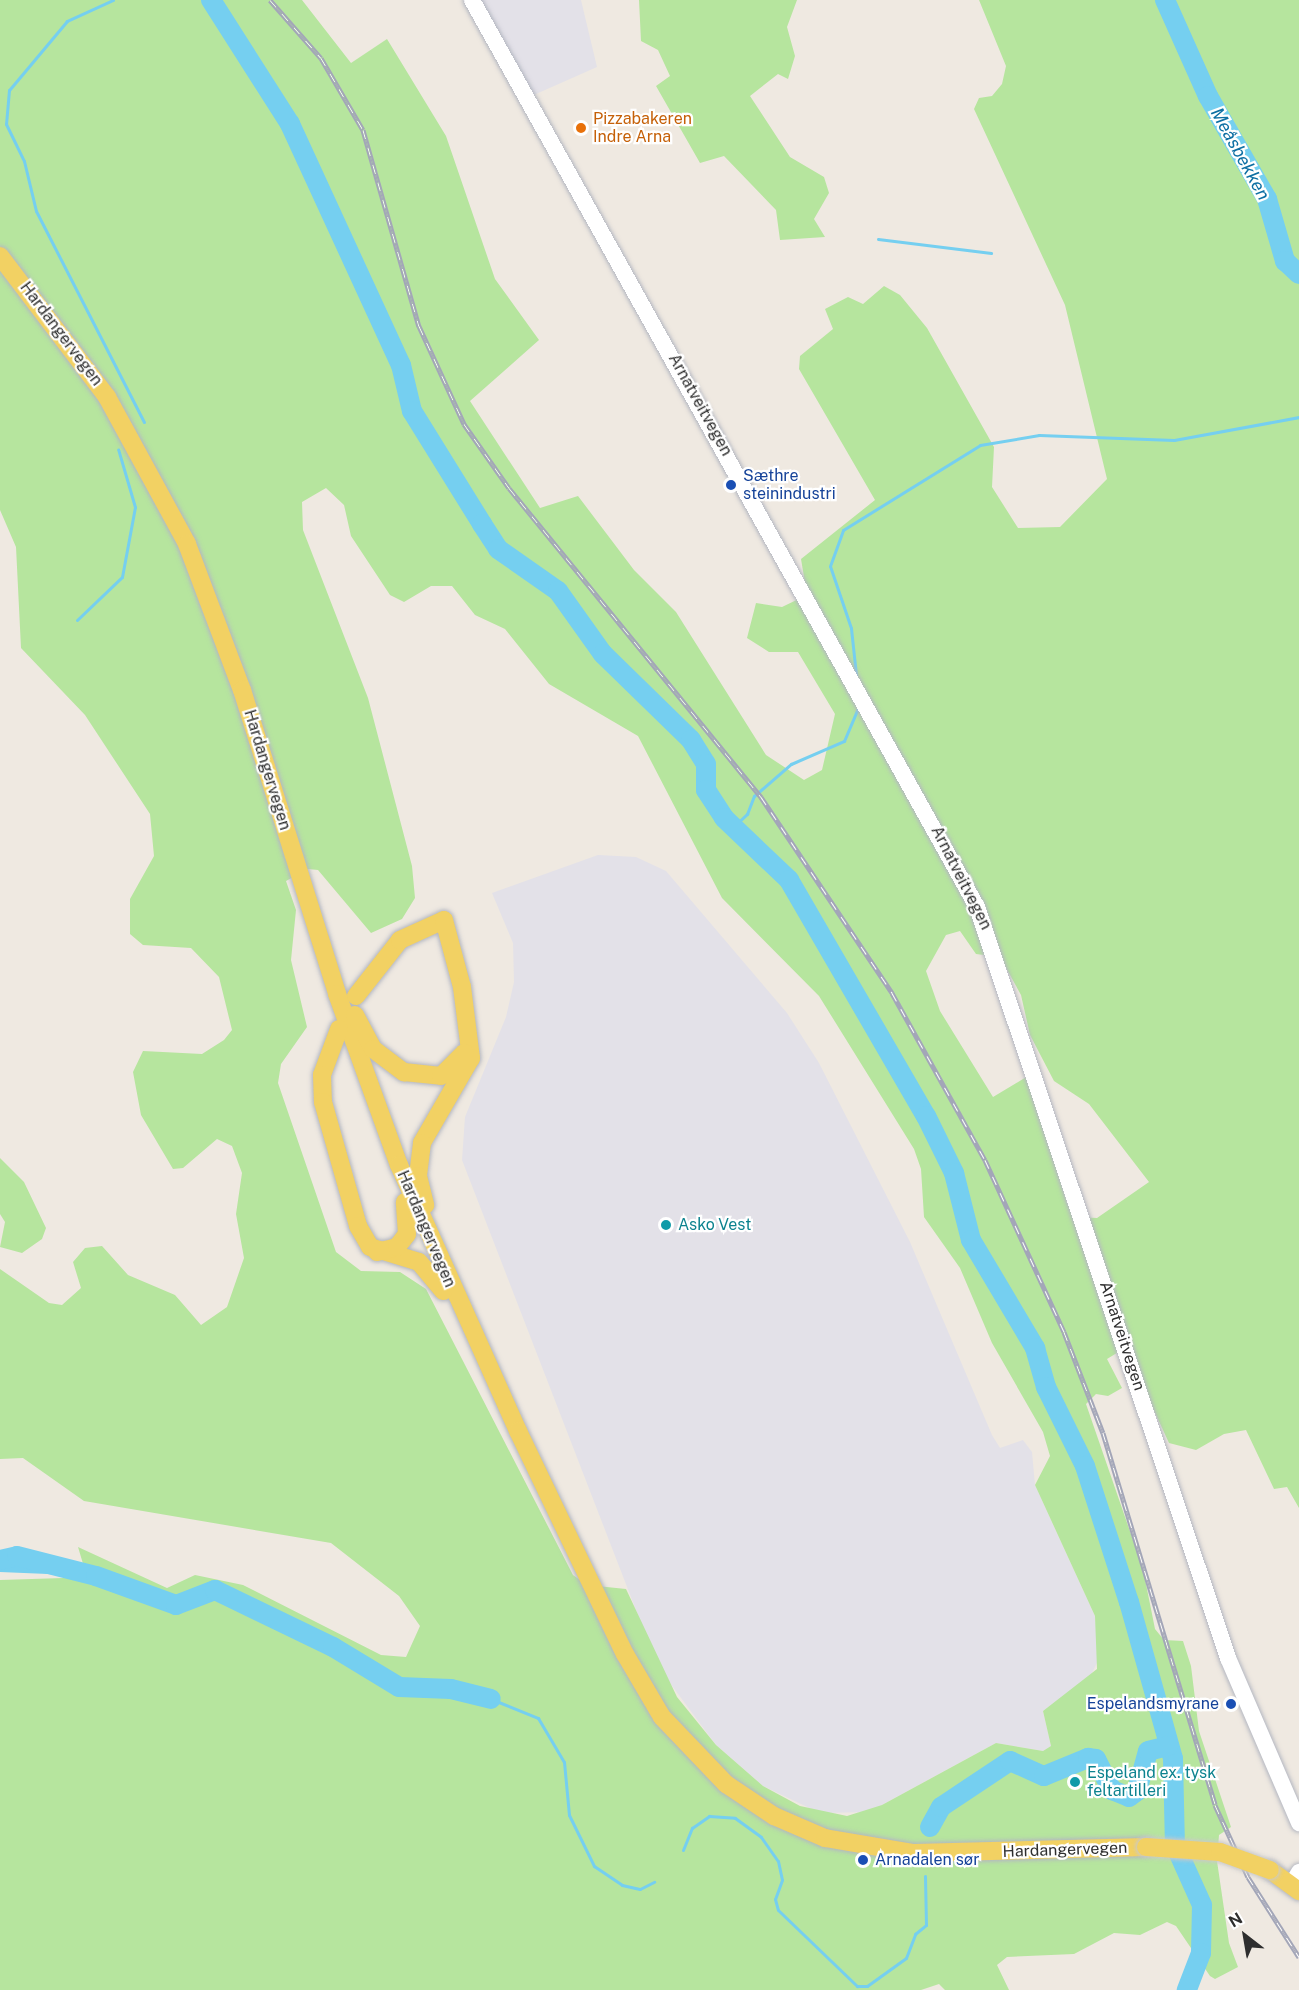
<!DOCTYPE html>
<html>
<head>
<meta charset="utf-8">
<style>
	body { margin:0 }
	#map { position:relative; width:1299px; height:1990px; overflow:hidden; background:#efe9e1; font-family:"Public Sans",sans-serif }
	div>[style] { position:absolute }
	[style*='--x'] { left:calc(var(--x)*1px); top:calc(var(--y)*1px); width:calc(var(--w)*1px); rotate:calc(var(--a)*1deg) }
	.industrial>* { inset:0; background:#e3e1e8 }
	.green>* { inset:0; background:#b6e59e }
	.water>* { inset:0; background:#75cff0 }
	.stream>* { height:3px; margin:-1.5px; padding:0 1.5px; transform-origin:1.5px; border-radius:1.5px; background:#75cff0 }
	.river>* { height:20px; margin:-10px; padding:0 10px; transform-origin:10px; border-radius:10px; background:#75cff0 }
	.roads { filter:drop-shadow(0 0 2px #b4b7c1) drop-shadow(0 0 2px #b4b7c1) }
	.secondary>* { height:16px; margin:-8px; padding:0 8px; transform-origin:8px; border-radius:8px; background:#fff }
	.primary>* { height:18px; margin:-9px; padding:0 9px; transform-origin:9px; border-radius:9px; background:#f2d163 }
	.rail>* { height:5px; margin-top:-2.5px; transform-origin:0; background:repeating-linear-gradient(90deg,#fff 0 9px,#a3a6b8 0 18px); box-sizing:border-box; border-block:2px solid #a3a6b8 }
	.bridges { filter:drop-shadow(0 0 2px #c9c9c9) drop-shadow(0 0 2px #c9c9c9) }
	.primary-bridge>* { height:18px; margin:-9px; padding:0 9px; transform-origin:9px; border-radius:9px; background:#f2d163 }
	.dots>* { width:16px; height:16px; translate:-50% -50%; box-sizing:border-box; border:3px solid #fff; border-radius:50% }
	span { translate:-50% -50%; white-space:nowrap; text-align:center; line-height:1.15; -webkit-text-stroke:4.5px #fff; paint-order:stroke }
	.food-label { font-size:16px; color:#c56008 }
	.left { translate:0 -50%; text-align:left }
	.street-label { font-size:16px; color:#2e2e2e }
	.transit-label { font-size:16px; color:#164399 }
	.right { translate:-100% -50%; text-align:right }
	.culture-label { font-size:16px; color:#0d838f }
	.water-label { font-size:18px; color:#0d6fa3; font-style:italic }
	.north { position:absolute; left:1215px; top:1906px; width:60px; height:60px; -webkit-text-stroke:4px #fff; paint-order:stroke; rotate:329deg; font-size:16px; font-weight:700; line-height:24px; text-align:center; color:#2e2e2e }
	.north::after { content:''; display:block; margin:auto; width:21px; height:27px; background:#2e2e2e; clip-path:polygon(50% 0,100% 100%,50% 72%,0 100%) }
</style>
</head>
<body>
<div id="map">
	<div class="industrial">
		<div style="clip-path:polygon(472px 0,581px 0,597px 67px,527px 98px)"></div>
		<div style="clip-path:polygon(598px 855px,636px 857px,666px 871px,787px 1013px,819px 1063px,910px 1242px,992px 1435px,1000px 1448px,1023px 1440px,1032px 1452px,1035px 1485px,1095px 1616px,1099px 1659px,1090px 1677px,1043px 1711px,1051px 1746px,1043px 1751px,996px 1743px,869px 1812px,820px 1813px,763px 1786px,716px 1745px,658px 1667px,462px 1160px,465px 1117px,506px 1017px,514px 982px,513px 943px,492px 893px)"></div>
	</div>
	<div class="green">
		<div style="clip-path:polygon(evenodd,0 0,302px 0,351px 63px,387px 39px,446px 136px,495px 279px,539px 340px,470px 401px,540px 508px,578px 496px,634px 570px,676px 612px,766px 755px,804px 780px,822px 770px,835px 714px,798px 652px,769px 652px,747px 638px,756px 603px,782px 607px,807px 595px,801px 559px,875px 500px,799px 369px,800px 356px,833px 329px,825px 309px,848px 297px,863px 304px,884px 286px,900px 295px,927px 328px,994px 447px,992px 487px,1018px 528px,1060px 527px,1107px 479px,1065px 305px,974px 109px,979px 98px,992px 96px,1002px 84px,1006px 66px,979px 0,1299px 0,1299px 1508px,1287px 1487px,1274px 1489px,1246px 1430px,1224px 1434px,1196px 1450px,1169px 1443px,1125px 1348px,1107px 1359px,1122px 1388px,1108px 1396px,1096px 1394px,1086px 1404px,1143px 1569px,1155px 1629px,1164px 1640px,1183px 1641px,1191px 1666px,1199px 1731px,1231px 1827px,1219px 1835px,1217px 1861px,1229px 1943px,1238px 1967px,1215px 1979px,1210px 1976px,1176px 1926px,1167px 1922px,1140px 1935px,1114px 1933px,1074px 1954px,1007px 1957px,997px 1965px,1009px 1990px,945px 1990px,939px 1984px,921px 1990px,0 1990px,0 1580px,95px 1577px,84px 1567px,78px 1547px,167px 1588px,195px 1575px,243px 1585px,381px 1655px,406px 1657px,420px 1626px,399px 1596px,331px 1543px,84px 1501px,23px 1458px,0 1459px,0 1269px,49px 1303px,62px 1305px,81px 1288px,73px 1262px,85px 1248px,102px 1246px,128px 1275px,175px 1295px,201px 1325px,227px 1307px,244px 1258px,236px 1214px,242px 1173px,232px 1146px,217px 1139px,183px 1168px,173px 1169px,141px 1115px,133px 1072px,143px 1051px,202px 1054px,224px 1040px,232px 1030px,219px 977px,191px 948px,143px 945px,130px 934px,130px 899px,154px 856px,150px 814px,85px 715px,21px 648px,16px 547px,0 510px,0 0,326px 488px,344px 505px,351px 536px,390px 595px,404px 602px,431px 586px,452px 586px,475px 615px,505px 629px,549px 684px,638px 736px,722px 898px,819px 996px,914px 1149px,921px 1169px,924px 1217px,960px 1268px,992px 1343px,1043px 1432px,1050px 1456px,1035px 1485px,1095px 1616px,1097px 1669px,1043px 1711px,1051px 1746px,1043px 1751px,996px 1743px,882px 1805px,847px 1816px,800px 1806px,763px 1786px,716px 1745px,677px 1697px,626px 1589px,587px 1585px,573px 1575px,426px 1289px,400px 1272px,361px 1271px,336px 1252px,278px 1083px,281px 1064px,307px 1027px,291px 960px,296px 910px,286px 881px,308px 869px,318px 870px,371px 933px,402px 919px,415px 898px,412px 866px,368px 698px,303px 530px,302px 502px,326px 488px,0 0,960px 931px,976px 954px,1000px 957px,1021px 995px,1030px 1035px,1054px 1081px,1089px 1104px,1149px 1182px,1097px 1218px,1076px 1217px,1067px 1203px,1028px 1076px,993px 1097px,940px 1011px,926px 971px,946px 935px,960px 931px)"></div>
		<div style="clip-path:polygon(639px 0,797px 0,787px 27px,795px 56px,788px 79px,778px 74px,750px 96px,790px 157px,824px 177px,829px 193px,814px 219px,825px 237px,780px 240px,776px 210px,724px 156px,700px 163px,656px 86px,670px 76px,658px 50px,641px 41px)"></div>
		<div style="clip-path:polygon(0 1158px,24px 1182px,46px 1228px,42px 1239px,22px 1253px,0 1247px,5px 1222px,0 1214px)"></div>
	</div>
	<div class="water">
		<div style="clip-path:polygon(36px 1558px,69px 1561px,96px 1576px,0 1572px,0 1559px)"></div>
	</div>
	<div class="stream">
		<div style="--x:113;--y:0;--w:51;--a:155.5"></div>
		<div style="--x:67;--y:21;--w:90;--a:130"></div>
		<div style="--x:9;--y:90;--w:34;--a:95"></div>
		<div style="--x:6;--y:124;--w:41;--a:64.1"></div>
		<div style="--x:24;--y:161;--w:51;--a:76.5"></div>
		<div style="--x:36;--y:211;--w:237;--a:62.9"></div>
		<div style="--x:878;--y:239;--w:114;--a:7.1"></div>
		<div style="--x:77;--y:620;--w:62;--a:-43.7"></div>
		<div style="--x:122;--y:577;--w:71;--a:-79.5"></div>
		<div style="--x:135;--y:507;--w:60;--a:-106.3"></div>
		<div style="--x:856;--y:675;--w:47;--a:-96.1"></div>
		<div style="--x:851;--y:628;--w:65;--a:-108.7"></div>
		<div style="--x:830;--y:566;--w:38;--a:-70"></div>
		<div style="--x:843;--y:530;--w:161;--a:-31.8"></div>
		<div style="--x:980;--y:445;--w:60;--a:-9.6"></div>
		<div style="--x:1039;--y:435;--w:135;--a:2.1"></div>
		<div style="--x:1174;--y:440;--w:127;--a:-10.4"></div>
		<div style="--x:732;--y:828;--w:21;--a:-43"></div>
		<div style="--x:747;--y:814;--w:19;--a:-69"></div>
		<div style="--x:754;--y:796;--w:49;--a:-40.9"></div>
		<div style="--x:791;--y:764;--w:58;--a:-23.5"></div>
		<div style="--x:844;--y:741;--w:39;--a:-67"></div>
		<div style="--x:491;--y:1699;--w:51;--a:22"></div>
		<div style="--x:538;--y:1718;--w:51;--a:59.4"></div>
		<div style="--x:564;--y:1762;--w:53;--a:84.6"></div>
		<div style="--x:569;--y:1815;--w:57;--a:63.9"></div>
		<div style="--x:594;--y:1866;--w:34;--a:34"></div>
		<div style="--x:622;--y:1885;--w:18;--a:13"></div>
		<div style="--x:640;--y:1889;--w:16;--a:-27"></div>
		<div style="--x:683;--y:1850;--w:24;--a:-68"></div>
		<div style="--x:692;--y:1828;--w:21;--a:-35"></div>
		<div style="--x:709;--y:1816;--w:26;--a:4"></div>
		<div style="--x:735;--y:1818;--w:32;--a:36"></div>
		<div style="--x:761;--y:1837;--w:29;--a:55"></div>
		<div style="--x:778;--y:1861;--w:19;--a:78"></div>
		<div style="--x:782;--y:1880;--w:20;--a:110"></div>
		<div style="--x:775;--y:1899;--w:11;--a:75"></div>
		<div style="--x:778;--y:1910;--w:110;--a:43.9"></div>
		<div style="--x:857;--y:1986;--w:10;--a:0"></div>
		<div style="--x:867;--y:1986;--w:48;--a:-35.7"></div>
		<div style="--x:906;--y:1958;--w:26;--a:-69"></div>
		<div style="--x:915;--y:1934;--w:14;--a:-39"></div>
		<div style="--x:926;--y:1925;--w:49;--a:-91.2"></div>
	</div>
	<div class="river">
		<div style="--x:211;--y:0;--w:147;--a:57.5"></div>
		<div style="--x:290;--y:124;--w:265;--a:65.3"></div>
		<div style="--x:401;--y:365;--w:47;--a:76.6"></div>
		<div style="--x:412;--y:411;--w:133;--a:58.2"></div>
		<div style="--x:482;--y:524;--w:30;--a:57"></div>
		<div style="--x:498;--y:549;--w:73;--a:35"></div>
		<div style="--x:558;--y:591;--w:77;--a:54.5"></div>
		<div style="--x:603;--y:654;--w:123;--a:44.3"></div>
		<div style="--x:691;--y:740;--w:28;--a:58"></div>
		<div style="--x:706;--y:764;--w:26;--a:90"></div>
		<div style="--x:706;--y:790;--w:33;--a:57"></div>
		<div style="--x:724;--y:818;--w:90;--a:43.6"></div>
		<div style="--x:789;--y:880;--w:273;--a:59.9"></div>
		<div style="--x:926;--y:1116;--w:64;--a:63.8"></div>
		<div style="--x:954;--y:1173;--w:69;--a:75.8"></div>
		<div style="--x:971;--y:1240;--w:126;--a:59.3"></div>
		<div style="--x:1035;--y:1348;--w:41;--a:74.2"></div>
		<div style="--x:1046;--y:1387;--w:88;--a:63.7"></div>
		<div style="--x:1085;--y:1466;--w:143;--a:72.1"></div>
		<div style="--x:1129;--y:1602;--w:163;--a:74.3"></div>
		<div style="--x:1173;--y:1759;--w:86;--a:88.7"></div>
		<div style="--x:1175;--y:1845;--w:66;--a:65.8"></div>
		<div style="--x:1202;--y:1905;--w:48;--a:91.2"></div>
		<div style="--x:1201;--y:1953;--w:40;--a:111"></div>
		<div style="--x:1165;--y:0;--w:105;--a:65.9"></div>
		<div style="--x:1208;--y:96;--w:119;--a:60.2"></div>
		<div style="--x:1267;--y:199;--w:65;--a:73.8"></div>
		<div style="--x:1285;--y:261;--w:19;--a:43"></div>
		<div style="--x:0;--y:1560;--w:17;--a:-13"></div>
		<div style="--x:17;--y:1556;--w:81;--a:14.2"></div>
		<div style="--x:96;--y:1576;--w:85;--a:19.9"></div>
		<div style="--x:176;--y:1605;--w:42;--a:-21"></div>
		<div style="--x:215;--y:1590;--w:131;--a:25.8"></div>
		<div style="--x:333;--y:1647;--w:77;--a:31.2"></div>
		<div style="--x:399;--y:1687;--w:52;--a:2.2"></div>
		<div style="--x:451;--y:1689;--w:41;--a:14"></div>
		<div style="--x:930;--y:1827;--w:23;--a:-61"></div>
		<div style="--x:941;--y:1807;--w:83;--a:-33.7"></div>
		<div style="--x:1010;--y:1761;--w:37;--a:24"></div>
		<div style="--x:1044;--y:1776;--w:48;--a:-22.2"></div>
		<div style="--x:1088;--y:1758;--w:8;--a:7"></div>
		<div style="--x:1096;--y:1759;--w:35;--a:63"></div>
		<div style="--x:1112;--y:1790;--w:18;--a:22"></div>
		<div style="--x:1129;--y:1797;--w:10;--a:-37"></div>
		<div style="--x:1137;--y:1791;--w:41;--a:-74.6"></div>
		<div style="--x:1148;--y:1751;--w:21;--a:-14"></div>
	</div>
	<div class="roads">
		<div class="secondary">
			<div style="--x:472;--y:0;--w:1038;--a:60.89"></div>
			<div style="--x:977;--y:907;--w:792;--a:71.52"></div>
			<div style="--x:1228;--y:1658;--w:180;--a:66.7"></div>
			<div style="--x:1292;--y:1884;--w:14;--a:-60"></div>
		</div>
		<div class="primary">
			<div style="--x:0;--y:256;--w:177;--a:52.8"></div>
			<div style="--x:107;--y:397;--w:167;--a:61.4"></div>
			<div style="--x:187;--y:544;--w:156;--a:69.4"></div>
			<div style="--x:242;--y:690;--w:318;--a:72.6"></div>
			<div style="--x:337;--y:994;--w:182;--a:70.1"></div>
			<div style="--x:399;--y:1165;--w:291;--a:65.9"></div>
			<div style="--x:518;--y:1431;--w:247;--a:64.4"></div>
			<div style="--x:625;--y:1654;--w:73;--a:59.6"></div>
			<div style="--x:662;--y:1717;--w:93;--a:46.3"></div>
			<div style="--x:726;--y:1784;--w:58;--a:33.7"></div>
			<div style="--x:774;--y:1816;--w:56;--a:23.3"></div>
			<div style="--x:825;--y:1838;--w:90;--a:9.6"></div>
			<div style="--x:914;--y:1853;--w:232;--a:-1.5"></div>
			<div style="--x:356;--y:996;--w:71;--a:-51.8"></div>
			<div style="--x:400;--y:940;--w:48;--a:-24.4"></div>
			<div style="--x:444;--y:920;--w:69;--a:75"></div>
			<div style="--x:462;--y:987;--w:72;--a:82.8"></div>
			<div style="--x:471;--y:1058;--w:98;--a:120"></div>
			<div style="--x:422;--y:1143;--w:33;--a:97"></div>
			<div style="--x:418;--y:1176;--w:30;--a:76"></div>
			<div style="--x:355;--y:1015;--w:38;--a:62"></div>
			<div style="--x:373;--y:1049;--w:39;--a:37"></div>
			<div style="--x:404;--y:1072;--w:37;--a:6"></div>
			<div style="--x:441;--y:1076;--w:33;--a:-45"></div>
			<div style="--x:339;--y:1029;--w:49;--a:110.3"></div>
			<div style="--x:322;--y:1075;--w:27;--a:88"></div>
			<div style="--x:323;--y:1102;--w:129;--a:74.2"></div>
			<div style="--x:358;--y:1226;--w:24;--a:60"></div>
			<div style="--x:370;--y:1247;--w:51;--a:17"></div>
			<div style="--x:419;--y:1262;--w:38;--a:50"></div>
			<div style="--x:377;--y:1252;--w:21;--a:-14"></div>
			<div style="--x:397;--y:1247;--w:16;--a:-52"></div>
			<div style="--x:407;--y:1234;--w:32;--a:-94"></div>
			<div style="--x:1270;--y:1870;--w:36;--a:36"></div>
		</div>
	</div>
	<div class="rail">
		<div style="--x:270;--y:0;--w:77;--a:48.7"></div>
		<div style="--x:321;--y:58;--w:83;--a:59.7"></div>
		<div style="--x:363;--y:130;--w:204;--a:74.1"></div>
		<div style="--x:419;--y:326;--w:108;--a:65.3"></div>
		<div style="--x:464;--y:424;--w:78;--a:54.9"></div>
		<div style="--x:509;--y:488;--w:399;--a:50.8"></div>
		<div style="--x:761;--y:797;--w:236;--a:56.2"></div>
		<div style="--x:892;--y:993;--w:191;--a:60.9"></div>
		<div style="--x:985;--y:1160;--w:189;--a:65.3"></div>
		<div style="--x:1064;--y:1332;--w:108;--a:68.9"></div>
		<div style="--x:1103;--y:1433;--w:388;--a:73.2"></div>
		<div style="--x:1215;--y:1805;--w:79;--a:65.4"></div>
		<div style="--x:1248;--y:1877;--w:95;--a:57.5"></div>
	</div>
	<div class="bridges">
		<div class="primary-bridge">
			<div style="--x:1146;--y:1847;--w:74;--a:3.9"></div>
			<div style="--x:1220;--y:1852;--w:53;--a:19.8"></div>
		</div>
	</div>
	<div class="dots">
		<div style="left:581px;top:128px;background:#e8710a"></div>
		<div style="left:731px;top:485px;background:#1a4fb4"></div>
		<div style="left:666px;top:1225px;background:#0f9aa8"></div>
		<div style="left:1231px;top:1704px;background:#1a4fb4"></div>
		<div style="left:1075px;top:1782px;background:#0f9aa8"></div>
		<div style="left:863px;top:1860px;background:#1a4fb4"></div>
	</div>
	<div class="food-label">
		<span class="left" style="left:593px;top:128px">Pizzabakeren<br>Indre Arna</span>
	</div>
	<div class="street-label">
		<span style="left:61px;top:334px;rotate:53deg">Hardangervegen</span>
		<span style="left:700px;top:405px;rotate:61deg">Arnatveitvegen</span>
		<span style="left:267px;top:770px;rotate:73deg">Hardangervegen</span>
		<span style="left:961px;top:878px;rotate:63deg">Arnatveitvegen</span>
		<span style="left:426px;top:1229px;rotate:67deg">Hardangervegen</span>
		<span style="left:1122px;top:1336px;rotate:72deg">Arnatveitvegen</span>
		<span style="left:1065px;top:1850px;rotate:-2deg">Hardangervegen</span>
	</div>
	<div class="transit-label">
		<span class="left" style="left:743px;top:485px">Sæthre<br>steinindustri</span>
		<span class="right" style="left:1219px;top:1704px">Espelandsmyrane</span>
		<span class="left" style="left:875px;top:1860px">Arnadalen sør</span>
	</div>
	<div class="culture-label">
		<span class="left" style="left:678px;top:1225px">Asko Vest</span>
		<span class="left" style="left:1087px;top:1782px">Espeland ex. tysk<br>feltartilleri</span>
	</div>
	<div class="water-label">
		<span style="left:1240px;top:154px;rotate:61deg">Meåsbekken</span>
	</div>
	<div class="north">N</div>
</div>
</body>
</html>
